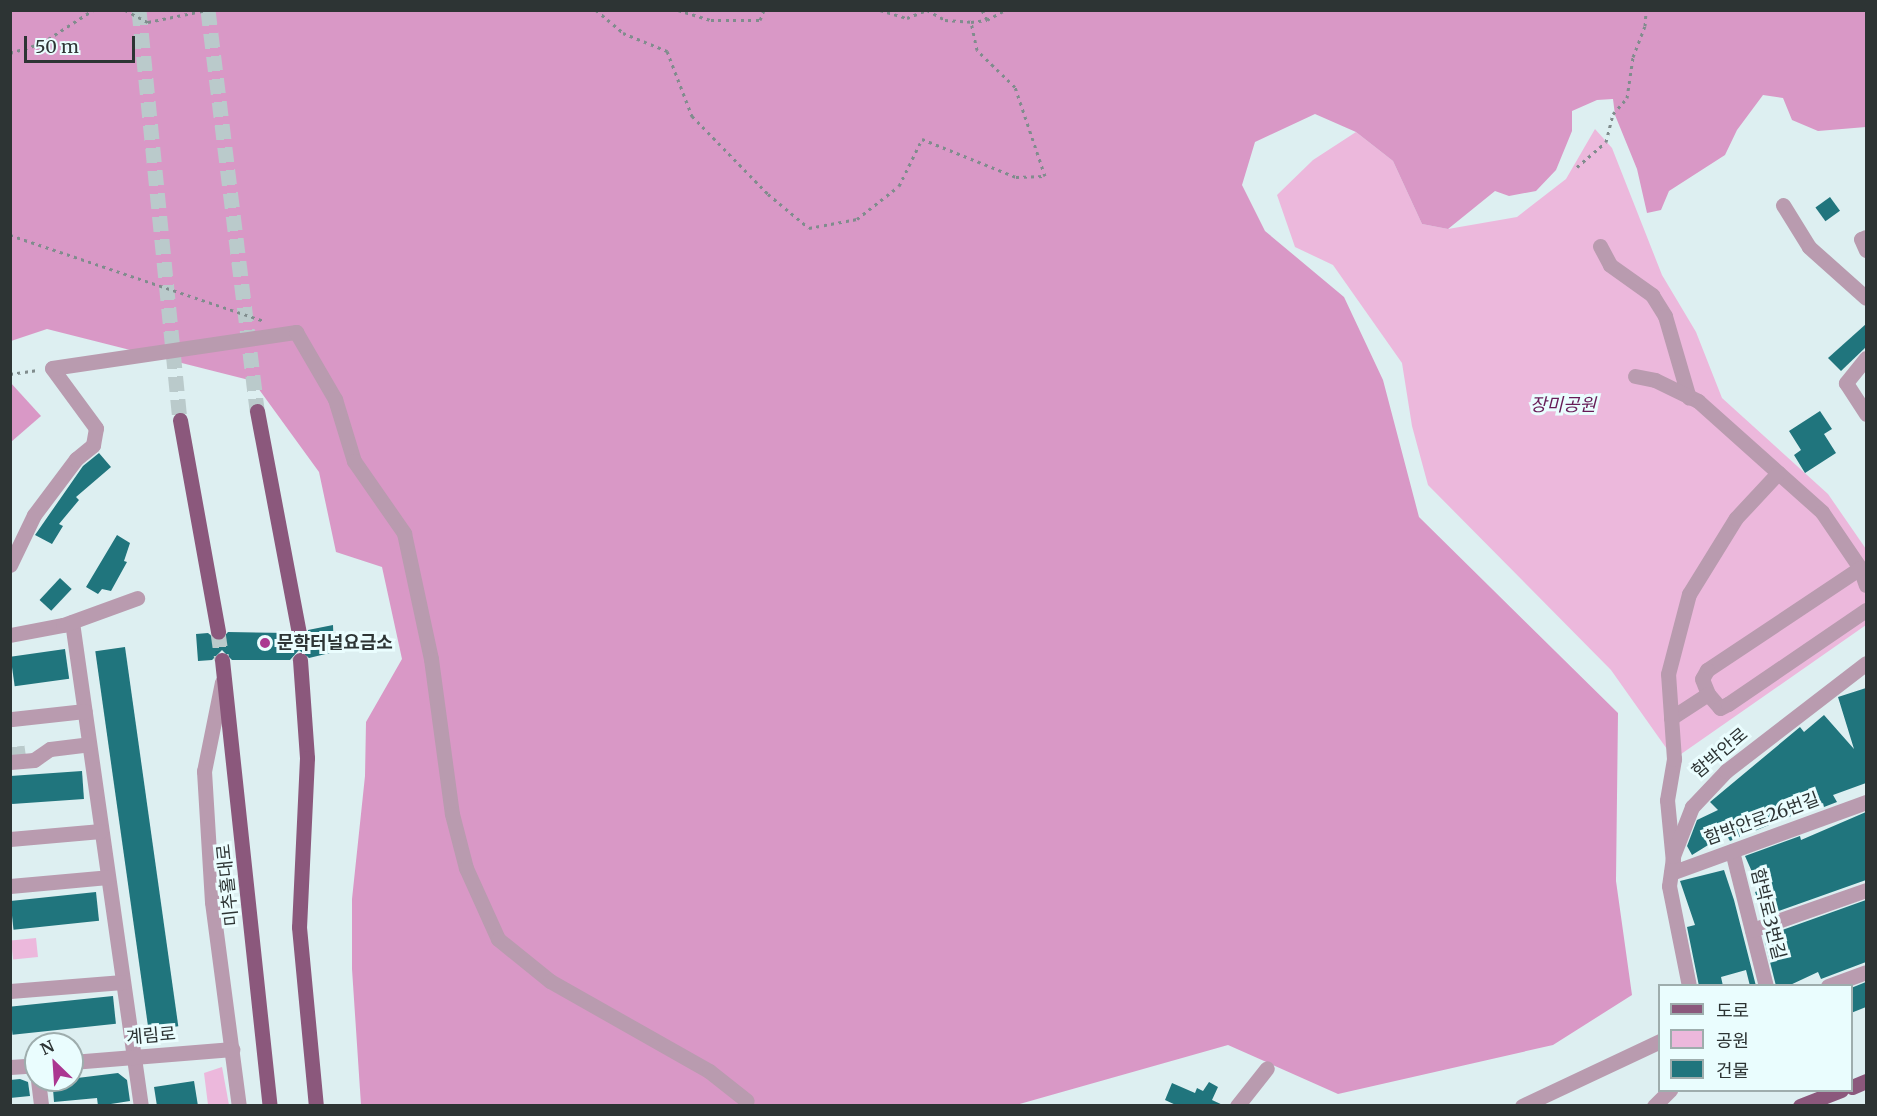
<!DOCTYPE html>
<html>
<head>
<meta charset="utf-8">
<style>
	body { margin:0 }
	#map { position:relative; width:1877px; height:1116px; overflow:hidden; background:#ddeff1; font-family:Merriweather,"Noto Sans KR",serif }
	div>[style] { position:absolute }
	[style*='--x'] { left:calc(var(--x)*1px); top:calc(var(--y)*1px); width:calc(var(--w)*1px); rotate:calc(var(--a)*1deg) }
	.green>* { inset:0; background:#ecb8dc; transform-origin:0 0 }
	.forest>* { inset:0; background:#d998c6 }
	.building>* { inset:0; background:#20757d; transform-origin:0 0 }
	.minor-tunnel>* { height:15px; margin-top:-7.5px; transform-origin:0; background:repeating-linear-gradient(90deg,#bacacb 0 15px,transparent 0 23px) }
	.major-tunnel>* { height:15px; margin-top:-7.5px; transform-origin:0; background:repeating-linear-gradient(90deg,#bacacb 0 15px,transparent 0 23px) }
	.path>* { height:3px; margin-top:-1.5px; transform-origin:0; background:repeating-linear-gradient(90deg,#808c8d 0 3px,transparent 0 7.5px) }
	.minor>* { height:15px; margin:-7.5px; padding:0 7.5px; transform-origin:7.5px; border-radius:7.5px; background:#b99baf }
	.major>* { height:15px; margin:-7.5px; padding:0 7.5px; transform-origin:7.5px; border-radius:7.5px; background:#8b587c }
	.dots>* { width:16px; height:16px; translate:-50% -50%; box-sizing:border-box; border:3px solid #eafdfe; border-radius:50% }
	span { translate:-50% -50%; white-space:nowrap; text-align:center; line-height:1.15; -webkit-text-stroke:6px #eafdfe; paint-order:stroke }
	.park-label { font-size:18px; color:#661b56; font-style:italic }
	.poi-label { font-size:18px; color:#2d3434; font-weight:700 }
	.left { translate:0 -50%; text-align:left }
	.street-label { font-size:18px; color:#2d3434 }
	.frame { position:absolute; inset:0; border:12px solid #2d3434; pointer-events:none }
	.legend { position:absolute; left:1658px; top:984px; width:195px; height:108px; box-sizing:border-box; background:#eafdfe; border:2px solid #9eadad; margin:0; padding:8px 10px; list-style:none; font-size:18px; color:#2d3434 }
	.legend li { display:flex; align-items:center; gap:12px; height:30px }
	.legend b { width:30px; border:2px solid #9eadad }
	.north { position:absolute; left:24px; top:1032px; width:60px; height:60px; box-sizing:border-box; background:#eafdfe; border:2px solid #9eadad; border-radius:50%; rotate:335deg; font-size:16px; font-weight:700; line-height:24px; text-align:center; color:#2d3434 }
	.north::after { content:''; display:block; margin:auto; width:21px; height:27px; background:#ab3791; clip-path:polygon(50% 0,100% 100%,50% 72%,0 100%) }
	.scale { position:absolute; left:24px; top:36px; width:111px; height:27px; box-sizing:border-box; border:3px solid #2d3434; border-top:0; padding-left:8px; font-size:18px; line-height:21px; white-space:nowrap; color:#2d3434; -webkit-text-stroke:4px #eafdfe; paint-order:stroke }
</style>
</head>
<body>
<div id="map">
	<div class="green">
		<div style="clip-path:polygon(1595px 129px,1612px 148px,1662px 275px,1696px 332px,1722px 398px,1828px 494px,1866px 549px,1866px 625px,1674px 759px,1611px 670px,1428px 485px,1412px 426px,1402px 363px,1333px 265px,1295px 247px,1277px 195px,1313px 160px,1356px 132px,1393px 161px,1422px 224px,1448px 229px,1517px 217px,1566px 179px)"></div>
		<div style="left:36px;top:938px;width:19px;height:25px;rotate:84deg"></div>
		<div style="clip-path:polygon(222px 1067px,229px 1105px,208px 1105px,204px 1073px)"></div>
	</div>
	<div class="forest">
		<div style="clip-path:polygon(10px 11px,1866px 11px,1866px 127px,1818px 131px,1792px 120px,1783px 98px,1763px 95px,1737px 130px,1725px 155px,1669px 191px,1661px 210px,1647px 213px,1637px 169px,1615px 115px,1613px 99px,1597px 100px,1572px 111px,1572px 131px,1556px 170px,1536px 191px,1509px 196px,1495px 191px,1448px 229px,1422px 224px,1393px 161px,1356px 132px,1315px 114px,1255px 142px,1242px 185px,1265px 231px,1344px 297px,1383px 380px,1419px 517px,1618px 713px,1616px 881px,1632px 995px,1553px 1045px,1338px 1094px,1228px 1045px,1016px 1105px,361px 1105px,352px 969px,352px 899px,365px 776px,366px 722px,402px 659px,382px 567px,336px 552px,319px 472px,253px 381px,47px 329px,11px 341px)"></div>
		<div style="clip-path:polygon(10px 382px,41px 416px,11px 442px,10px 442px)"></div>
	</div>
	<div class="building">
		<div style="left:1830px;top:197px;width:17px;height:18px;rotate:54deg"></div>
		<div style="clip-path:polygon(1866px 324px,1866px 347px,1841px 371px,1828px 358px)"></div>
		<div style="clip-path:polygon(1820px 411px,1832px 429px,1824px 434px,1836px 453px,1805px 473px,1794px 455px,1801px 450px,1789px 431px)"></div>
		<div style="clip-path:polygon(99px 453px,111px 467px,76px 497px,79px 500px,59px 524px,63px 526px,52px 544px,35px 535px,83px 466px)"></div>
		<div style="clip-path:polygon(117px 535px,130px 543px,124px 561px,127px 562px,111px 591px,102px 589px,98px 594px,86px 587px)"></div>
		<div style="left:60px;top:578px;width:16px;height:30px;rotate:43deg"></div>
		<div style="clip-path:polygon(333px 625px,334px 652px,309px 658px,299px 650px,290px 660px,232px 660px,222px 650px,212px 660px,198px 661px,196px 634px,208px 633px,219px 642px,228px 632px,289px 633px,292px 640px,300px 643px,308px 637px,308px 630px)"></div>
		<div style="left:125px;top:647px;width:383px;height:30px;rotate:82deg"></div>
		<div style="left:65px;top:649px;width:30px;height:55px;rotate:82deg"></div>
		<div style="clip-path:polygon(1866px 688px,1866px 783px,1833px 795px,1837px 802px,1824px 807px,1823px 803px,1730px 841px,1726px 834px,1692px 855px,1687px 846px,1697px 820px,1718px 810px,1710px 802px,1800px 727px,1804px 732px,1824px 715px,1854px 749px,1838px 697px)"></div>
		<div style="left:82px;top:771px;width:28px;height:72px;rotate:86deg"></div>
		<div style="clip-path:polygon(1866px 812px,1866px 880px,1770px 914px,1762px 911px,1755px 892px,1760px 890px,1745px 856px,1800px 836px,1801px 840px)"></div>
		<div style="clip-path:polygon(1724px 870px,1734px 900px,1756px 986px,1750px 986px,1746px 970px,1721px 977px,1723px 986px,1699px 986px,1687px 927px,1695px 925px,1680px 881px)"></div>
		<div style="left:96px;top:892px;width:29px;height:86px;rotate:84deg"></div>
		<div style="clip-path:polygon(1866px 900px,1866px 962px,1821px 979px,1818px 972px,1788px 986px,1776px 986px,1765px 942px,1773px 939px,1771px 934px)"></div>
		<div style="clip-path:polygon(1866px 982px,1866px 1007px,1851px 1013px,1851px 988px)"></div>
		<div style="left:113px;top:996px;width:28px;height:104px;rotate:84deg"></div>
		<div style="clip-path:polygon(118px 1073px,127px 1080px,130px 1101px,98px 1106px,97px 1098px,54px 1102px,53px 1089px,62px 1088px,61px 1080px)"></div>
		<div style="clip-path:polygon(20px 1079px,28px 1082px,30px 1096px,10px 1098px,10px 1080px)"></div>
		<div style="clip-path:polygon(194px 1081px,198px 1106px,157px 1106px,154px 1087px)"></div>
		<div style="clip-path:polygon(1209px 1082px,1218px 1087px,1212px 1100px,1225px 1106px,1178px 1106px,1165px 1100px,1172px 1083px,1195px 1093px,1197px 1088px,1203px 1091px)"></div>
	</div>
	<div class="minor-tunnel">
		<div style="--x:218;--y:632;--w:28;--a:82"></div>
		<div style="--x:299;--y:633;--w:27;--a:88"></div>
		<div style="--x:17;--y:746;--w:15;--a:82"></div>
	</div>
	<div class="major-tunnel">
		<div style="--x:139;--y:10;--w:412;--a:84.3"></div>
		<div style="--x:208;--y:10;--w:404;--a:83"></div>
	</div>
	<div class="path">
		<div style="--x:125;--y:10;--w:26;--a:28"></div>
		<div style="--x:148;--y:22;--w:60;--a:-11.5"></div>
		<div style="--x:596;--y:10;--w:35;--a:40"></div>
		<div style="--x:623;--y:33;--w:48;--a:22.2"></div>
		<div style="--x:667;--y:51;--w:70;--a:69"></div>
		<div style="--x:692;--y:116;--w:109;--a:45.7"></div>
		<div style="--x:768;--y:194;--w:53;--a:39.7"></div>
		<div style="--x:809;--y:228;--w:49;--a:-10.6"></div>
		<div style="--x:857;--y:219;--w:53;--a:-38.2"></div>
		<div style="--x:899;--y:186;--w:52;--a:-63.9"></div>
		<div style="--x:922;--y:139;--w:101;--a:22"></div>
		<div style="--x:1016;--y:177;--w:29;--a:-2"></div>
		<div style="--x:1045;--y:176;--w:94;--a:-108.6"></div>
		<div style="--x:1015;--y:87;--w:53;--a:-135.8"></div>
		<div style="--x:977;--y:50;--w:29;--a:-102"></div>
		<div style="--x:971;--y:22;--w:16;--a:-7"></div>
		<div style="--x:678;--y:10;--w:34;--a:17"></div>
		<div style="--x:711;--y:20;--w:49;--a:0"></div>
		<div style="--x:760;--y:20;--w:11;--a:-68"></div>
		<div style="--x:880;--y:10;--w:28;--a:17"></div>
		<div style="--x:907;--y:18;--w:22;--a:-22"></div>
		<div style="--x:927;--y:10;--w:21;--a:29"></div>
		<div style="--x:945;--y:20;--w:26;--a:4"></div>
		<div style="--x:982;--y:10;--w:11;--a:63"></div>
		<div style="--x:987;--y:20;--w:21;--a:-29"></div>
		<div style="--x:10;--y:53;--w:34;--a:-17"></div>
		<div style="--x:42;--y:43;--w:61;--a:-32.9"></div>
		<div style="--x:1577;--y:167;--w:38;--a:-41"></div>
		<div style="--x:1606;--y:142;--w:29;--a:-76"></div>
		<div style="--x:1613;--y:114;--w:21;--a:-49"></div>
		<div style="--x:1627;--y:98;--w:41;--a:-81.7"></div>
		<div style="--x:1633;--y:57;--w:33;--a:-69"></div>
		<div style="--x:1645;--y:26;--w:16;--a:-86"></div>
		<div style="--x:10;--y:235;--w:268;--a:18.7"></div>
		<div style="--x:10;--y:374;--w:28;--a:-8"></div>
	</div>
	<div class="minor">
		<div style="--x:1783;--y:205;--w:49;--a:58.2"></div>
		<div style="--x:1809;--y:247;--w:76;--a:41.8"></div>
		<div style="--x:1866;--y:237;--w:5;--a:158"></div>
		<div style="--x:1861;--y:239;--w:12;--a:66"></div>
		<div style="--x:1600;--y:246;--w:21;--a:62"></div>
		<div style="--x:1610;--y:265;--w:52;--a:35.5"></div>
		<div style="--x:1652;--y:295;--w:25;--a:58"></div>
		<div style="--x:1665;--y:316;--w:85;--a:73.7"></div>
		<div style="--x:1866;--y:358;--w:32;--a:129"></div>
		<div style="--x:1846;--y:383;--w:37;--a:57"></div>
		<div style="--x:1635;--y:376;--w:20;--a:11"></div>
		<div style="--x:1655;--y:380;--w:48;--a:26"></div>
		<div style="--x:1698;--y:401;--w:166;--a:41.8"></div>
		<div style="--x:1822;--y:512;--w:68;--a:55.8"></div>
		<div style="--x:1860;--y:568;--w:18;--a:71"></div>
		<div style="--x:10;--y:565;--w:55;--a:-64.4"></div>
		<div style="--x:34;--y:515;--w:70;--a:-53.1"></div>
		<div style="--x:76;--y:459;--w:22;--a:-39"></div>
		<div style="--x:93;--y:445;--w:17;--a:-80"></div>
		<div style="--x:96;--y:428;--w:74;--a:-126.3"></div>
		<div style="--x:52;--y:368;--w:247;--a:-8.4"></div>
		<div style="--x:296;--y:332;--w:78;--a:59.8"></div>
		<div style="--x:335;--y:399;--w:65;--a:73"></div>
		<div style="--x:354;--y:461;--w:88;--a:55.2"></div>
		<div style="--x:404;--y:533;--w:129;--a:77.9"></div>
		<div style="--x:431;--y:659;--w:156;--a:82.3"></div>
		<div style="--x:452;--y:814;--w:56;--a:75.5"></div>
		<div style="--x:466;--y:868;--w:78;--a:65.7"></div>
		<div style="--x:498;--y:939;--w:67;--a:38.9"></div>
		<div style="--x:550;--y:981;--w:183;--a:29.5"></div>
		<div style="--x:709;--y:1071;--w:48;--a:38.3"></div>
		<div style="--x:1860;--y:568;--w:184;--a:146.3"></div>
		<div style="--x:1707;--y:670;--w:10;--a:119"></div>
		<div style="--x:1702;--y:679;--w:16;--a:68"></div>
		<div style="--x:1708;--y:694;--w:18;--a:49"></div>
		<div style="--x:1720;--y:708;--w:9;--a:-27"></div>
		<div style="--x:1728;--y:704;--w:167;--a:-34.3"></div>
		<div style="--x:72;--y:622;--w:489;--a:81.9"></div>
		<div style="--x:10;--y:635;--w:54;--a:-10.7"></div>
		<div style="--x:63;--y:625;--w:79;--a:-20"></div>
		<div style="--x:222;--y:682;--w:91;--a:101.4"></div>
		<div style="--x:204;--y:771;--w:131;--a:86.5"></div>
		<div style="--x:212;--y:902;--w:206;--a:82.5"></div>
		<div style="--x:1671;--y:718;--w:44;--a:-33"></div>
		<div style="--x:12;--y:719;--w:73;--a:-6.3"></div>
		<div style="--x:10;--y:762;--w:24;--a:-5"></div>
		<div style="--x:34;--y:760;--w:19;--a:-35"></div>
		<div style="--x:50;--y:749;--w:39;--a:-7"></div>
		<div style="--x:10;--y:839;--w:91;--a:-5"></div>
		<div style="--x:1732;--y:851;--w:139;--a:75.9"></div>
		<div style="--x:1673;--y:862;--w:62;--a:-95.5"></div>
		<div style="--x:1667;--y:800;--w:42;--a:-80.3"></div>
		<div style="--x:1674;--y:759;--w:85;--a:-94"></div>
		<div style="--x:1668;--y:674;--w:83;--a:-75.3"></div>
		<div style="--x:1689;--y:594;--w:89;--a:-58.3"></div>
		<div style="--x:1736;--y:518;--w:62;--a:-47"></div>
		<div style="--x:1671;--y:873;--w:208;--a:-20"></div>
		<div style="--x:10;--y:886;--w:98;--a:-5.2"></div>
		<div style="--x:1752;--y:930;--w:121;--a:-19.3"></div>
		<div style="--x:1689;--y:986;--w:102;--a:-101.3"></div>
		<div style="--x:1669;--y:886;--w:30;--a:-82"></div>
		<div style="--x:1673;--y:856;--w:53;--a:-68.8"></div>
		<div style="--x:1692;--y:807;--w:50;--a:-46.6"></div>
		<div style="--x:1726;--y:771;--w:177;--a:-37.6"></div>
		<div style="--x:1828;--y:986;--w:40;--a:-20.2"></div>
		<div style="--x:10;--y:991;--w:113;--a:-4.6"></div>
		<div style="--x:72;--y:1062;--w:161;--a:-4.6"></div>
		<div style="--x:10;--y:1067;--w:26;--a:-4"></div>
		<div style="--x:38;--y:1080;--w:26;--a:83"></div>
		<div style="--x:1237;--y:1106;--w:48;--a:-51.7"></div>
		<div style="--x:1522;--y:1106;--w:153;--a:-25.2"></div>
		<div style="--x:1654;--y:1106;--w:23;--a:-45"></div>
	</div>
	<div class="major">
		<div style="--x:257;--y:411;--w:226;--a:79.3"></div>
		<div style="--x:180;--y:420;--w:215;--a:79.8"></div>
		<div style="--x:222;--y:660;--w:449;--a:83.9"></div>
		<div style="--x:300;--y:660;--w:98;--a:85.9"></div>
		<div style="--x:307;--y:758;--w:169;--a:92.7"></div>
		<div style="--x:299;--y:927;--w:180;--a:84.6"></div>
		<div style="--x:1852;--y:1087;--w:15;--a:-23"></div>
		<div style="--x:1800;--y:1106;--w:44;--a:-21.3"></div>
	</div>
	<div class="dots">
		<div style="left:265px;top:643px;background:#ab3791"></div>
	</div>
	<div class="park-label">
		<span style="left:1563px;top:405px">장미공원</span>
	</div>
	<div class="poi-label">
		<span class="left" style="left:277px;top:643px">문학터널요금소</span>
	</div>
	<div class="street-label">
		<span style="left:1720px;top:753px;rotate:-40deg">함박안로</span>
		<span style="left:1762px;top:819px;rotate:-20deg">함박안로26번길</span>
		<span style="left:228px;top:885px;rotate:-96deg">미추홀대로</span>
		<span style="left:1768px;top:914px;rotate:76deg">함박로3번길</span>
		<span style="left:151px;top:1036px;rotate:-5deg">계림로</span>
	</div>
	<div class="frame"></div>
	<ul class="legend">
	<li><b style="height:8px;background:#8b587c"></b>도로</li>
	<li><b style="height:16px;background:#ecb8dc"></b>공원</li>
	<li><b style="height:16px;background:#20757d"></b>건물</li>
	</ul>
	<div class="north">N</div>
	<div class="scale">50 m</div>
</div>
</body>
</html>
